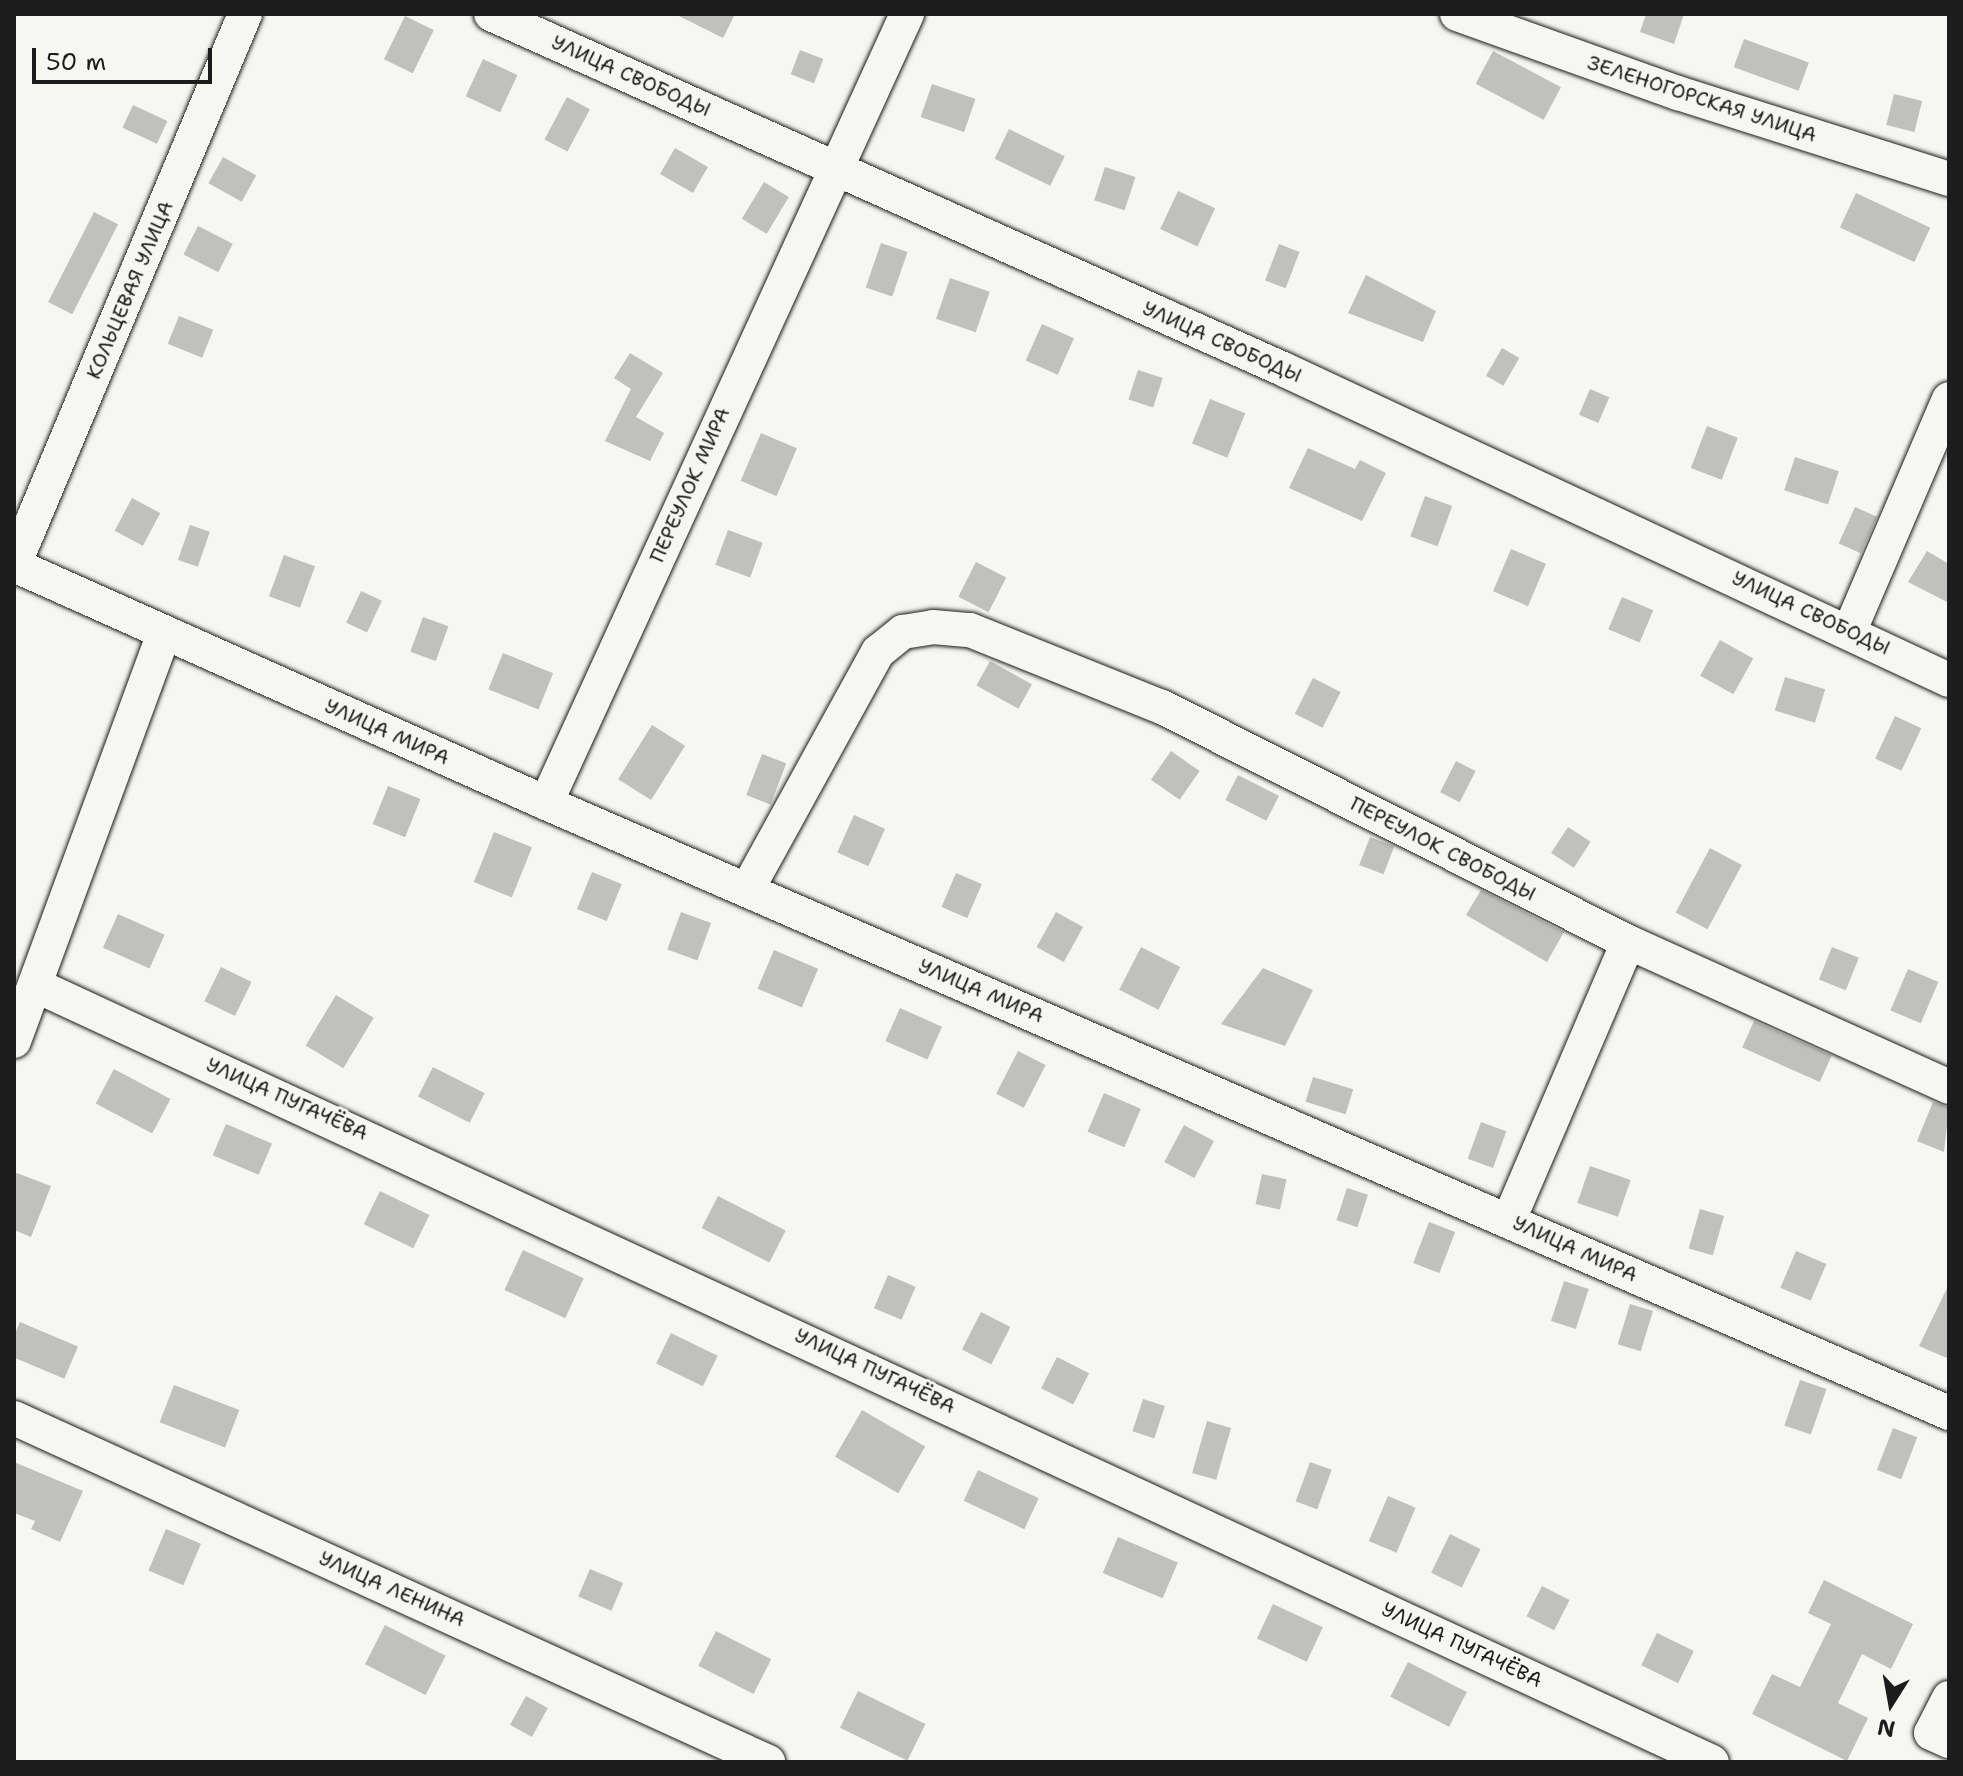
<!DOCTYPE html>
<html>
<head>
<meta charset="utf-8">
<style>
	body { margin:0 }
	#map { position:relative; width:1963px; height:1776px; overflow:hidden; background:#f6f6f2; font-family:"Shantell Sans",sans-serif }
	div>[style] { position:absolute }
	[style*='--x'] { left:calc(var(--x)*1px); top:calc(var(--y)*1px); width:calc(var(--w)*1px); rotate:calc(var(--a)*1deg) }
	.building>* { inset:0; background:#c0c0bd; transform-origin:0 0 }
	.roads { filter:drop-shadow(0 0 2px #1c1c1c) drop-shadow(0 0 2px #1c1c1c) }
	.minor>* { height:34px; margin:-17px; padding:0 17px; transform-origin:17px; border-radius:17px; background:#f6f6f2 }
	span { translate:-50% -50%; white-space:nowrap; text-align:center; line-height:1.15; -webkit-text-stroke:6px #f6f6f2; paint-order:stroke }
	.street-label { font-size:20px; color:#1c1c1c }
	.frame { position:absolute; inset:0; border:16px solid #1c1c1c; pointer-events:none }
	.north { position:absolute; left:1851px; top:1664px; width:80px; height:80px; -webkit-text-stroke:6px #f6f6f2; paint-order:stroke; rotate:191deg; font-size:22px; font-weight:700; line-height:32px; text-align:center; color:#1c1c1c }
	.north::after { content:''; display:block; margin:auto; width:28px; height:36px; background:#1c1c1c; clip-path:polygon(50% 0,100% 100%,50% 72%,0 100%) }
	.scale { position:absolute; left:32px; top:48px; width:180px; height:36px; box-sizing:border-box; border:4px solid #1c1c1c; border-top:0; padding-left:10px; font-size:24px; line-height:28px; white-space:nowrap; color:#1c1c1c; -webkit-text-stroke:6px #f6f6f2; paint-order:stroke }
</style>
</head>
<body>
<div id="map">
	<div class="building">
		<div style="clip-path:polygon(675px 14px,735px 14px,723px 38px)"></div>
		<div style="clip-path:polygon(1646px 14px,1684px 14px,1674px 44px,1640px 32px)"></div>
		<div style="left:405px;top:16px;width:32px;height:48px;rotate:26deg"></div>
		<div style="left:1744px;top:39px;width:69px;height:30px;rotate:20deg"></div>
		<div style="left:800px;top:50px;width:25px;height:26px;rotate:21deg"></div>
		<div style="left:1493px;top:51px;width:77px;height:37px;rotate:28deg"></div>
		<div style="left:483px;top:59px;width:38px;height:41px;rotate:25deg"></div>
		<div style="left:932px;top:84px;width:46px;height:35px;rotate:19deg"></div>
		<div style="left:1894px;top:94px;width:29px;height:32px;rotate:14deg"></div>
		<div style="left:567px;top:97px;width:26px;height:48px;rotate:28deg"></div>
		<div style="left:133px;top:105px;width:38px;height:25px;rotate:25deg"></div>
		<div style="left:1009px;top:129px;width:62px;height:33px;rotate:26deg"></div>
		<div style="left:675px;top:148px;width:38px;height:30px;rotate:30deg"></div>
		<div style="left:223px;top:157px;width:38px;height:30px;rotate:29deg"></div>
		<div style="left:1105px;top:167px;width:32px;height:35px;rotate:18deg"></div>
		<div style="left:764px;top:182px;width:29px;height:43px;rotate:31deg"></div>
		<div style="left:1178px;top:191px;width:41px;height:42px;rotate:25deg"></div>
		<div style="left:1856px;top:193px;width:82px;height:38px;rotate:25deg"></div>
		<div style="left:94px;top:212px;width:27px;height:101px;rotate:27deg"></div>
		<div style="left:198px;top:226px;width:39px;height:32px;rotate:27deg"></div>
		<div style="left:881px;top:243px;width:28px;height:47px;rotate:19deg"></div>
		<div style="left:1279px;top:244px;width:22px;height:39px;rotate:21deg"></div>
		<div style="clip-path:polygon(1366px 275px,1436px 311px,1423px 342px,1348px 313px)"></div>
		<div style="left:950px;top:278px;width:42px;height:43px;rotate:19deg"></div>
		<div style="left:179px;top:316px;width:37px;height:30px;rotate:22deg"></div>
		<div style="left:1042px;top:324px;width:35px;height:40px;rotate:24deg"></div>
		<div style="left:1502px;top:348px;width:20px;height:32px;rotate:30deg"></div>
		<div style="clip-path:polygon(630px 353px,663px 373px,636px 417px,664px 433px,650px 461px,605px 441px,631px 389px,614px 378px)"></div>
		<div style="left:1138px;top:370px;width:26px;height:31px;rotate:18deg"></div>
		<div style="left:1590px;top:389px;width:21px;height:28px;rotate:23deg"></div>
		<div style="left:1210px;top:399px;width:38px;height:48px;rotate:22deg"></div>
		<div style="left:1707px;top:426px;width:33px;height:45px;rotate:21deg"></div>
		<div style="left:761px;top:433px;width:39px;height:52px;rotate:23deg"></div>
		<div style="clip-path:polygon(1308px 448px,1355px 469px,1360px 460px,1386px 473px,1362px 521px,1289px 488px)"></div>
		<div style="left:1795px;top:457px;width:46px;height:35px;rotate:18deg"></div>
		<div style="left:1425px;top:496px;width:29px;height:43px;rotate:20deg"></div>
		<div style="left:132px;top:498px;width:32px;height:37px;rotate:28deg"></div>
		<div style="left:1855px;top:507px;width:24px;height:40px;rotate:24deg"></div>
		<div style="left:190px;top:525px;width:21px;height:37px;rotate:19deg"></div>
		<div style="left:728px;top:530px;width:37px;height:37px;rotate:20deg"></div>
		<div style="left:1511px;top:549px;width:38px;height:46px;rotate:23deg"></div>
		<div style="clip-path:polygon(1927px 551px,1949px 564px,1949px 603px,1908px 582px)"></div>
		<div style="left:284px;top:555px;width:33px;height:44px;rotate:20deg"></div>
		<div style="left:976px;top:562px;width:34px;height:39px;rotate:27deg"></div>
		<div style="left:361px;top:591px;width:23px;height:35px;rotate:25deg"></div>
		<div style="left:1622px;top:597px;width:34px;height:35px;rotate:23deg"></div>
		<div style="left:423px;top:617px;width:27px;height:37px;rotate:20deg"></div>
		<div style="left:1720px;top:640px;width:38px;height:41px;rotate:29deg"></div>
		<div style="left:503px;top:653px;width:54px;height:39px;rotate:22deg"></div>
		<div style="left:990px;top:661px;width:48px;height:28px;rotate:29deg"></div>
		<div style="left:1785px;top:677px;width:42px;height:35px;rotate:17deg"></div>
		<div style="left:1313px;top:678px;width:31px;height:40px;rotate:27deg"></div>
		<div style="left:1895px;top:716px;width:29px;height:47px;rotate:25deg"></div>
		<div style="left:652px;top:725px;width:39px;height:64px;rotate:32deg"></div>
		<div style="left:1171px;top:751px;width:35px;height:35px;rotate:35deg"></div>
		<div style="left:762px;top:754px;width:26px;height:44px;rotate:21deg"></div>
		<div style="left:1456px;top:761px;width:22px;height:35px;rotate:27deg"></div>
		<div style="left:1238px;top:775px;width:46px;height:28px;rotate:27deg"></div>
		<div style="left:388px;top:786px;width:35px;height:41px;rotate:22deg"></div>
		<div style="left:854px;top:815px;width:34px;height:41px;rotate:24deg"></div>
		<div style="left:1568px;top:827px;width:27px;height:31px;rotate:33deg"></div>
		<div style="left:494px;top:832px;width:41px;height:54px;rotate:22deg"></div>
		<div style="left:1370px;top:837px;width:26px;height:30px;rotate:21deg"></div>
		<div style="left:1710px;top:848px;width:36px;height:73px;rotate:28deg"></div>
		<div style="left:592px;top:872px;width:32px;height:40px;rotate:22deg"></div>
		<div style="left:956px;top:873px;width:28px;height:37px;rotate:23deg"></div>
		<div style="clip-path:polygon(1481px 890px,1564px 932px,1547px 962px,1466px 915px)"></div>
		<div style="left:681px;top:912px;width:32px;height:40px;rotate:20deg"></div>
		<div style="left:1056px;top:912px;width:31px;height:40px;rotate:29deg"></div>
		<div style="left:118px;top:914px;width:51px;height:37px;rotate:24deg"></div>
		<div style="left:1141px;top:947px;width:44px;height:48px;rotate:27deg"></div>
		<div style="left:1832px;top:947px;width:29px;height:35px;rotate:22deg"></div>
		<div style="left:774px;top:950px;width:48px;height:42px;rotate:23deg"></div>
		<div style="left:221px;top:967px;width:34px;height:38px;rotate:26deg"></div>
		<div style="clip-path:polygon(1263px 968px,1313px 990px,1285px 1046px,1221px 1024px)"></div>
		<div style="left:1908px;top:969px;width:33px;height:45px;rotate:23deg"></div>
		<div style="left:336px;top:995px;width:44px;height:59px;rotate:31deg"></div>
		<div style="left:900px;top:1008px;width:46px;height:36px;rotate:24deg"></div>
		<div style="left:1754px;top:1021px;width:85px;height:29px;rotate:24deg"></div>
		<div style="left:1018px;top:1051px;width:31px;height:48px;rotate:27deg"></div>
		<div style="left:433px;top:1067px;width:58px;height:33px;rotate:27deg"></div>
		<div style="left:114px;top:1069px;width:64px;height:39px;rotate:28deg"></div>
		<div style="left:1313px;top:1077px;width:42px;height:26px;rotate:17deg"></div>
		<div style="left:1104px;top:1093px;width:40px;height:42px;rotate:23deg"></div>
		<div style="clip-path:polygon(1933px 1102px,1949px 1107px,1944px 1152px,1917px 1141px)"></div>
		<div style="left:1481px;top:1122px;width:27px;height:39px;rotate:20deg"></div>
		<div style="left:226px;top:1124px;width:50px;height:34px;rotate:23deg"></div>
		<div style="left:1184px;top:1125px;width:34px;height:42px;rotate:28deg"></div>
		<div style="left:1590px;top:1166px;width:43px;height:39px;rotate:19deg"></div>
		<div style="clip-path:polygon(14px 1172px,51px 1186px,31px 1237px,14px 1230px)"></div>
		<div style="left:1262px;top:1174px;width:25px;height:31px;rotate:12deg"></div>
		<div style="left:1347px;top:1188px;width:22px;height:34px;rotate:18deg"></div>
		<div style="left:380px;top:1191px;width:55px;height:37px;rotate:26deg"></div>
		<div style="left:718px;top:1196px;width:76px;height:36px;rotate:27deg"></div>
		<div style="left:1700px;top:1209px;width:25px;height:41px;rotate:16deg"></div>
		<div style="left:1429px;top:1222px;width:28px;height:44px;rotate:21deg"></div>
		<div style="left:523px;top:1250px;width:67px;height:44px;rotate:25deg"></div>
		<div style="left:1796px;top:1251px;width:33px;height:40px;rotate:23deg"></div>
		<div style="left:888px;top:1275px;width:30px;height:36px;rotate:23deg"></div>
		<div style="left:1564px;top:1281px;width:26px;height:42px;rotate:18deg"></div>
		<div style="clip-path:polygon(1949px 1284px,1949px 1359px,1919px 1346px)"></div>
		<div style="left:1630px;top:1304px;width:24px;height:42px;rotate:17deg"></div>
		<div style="left:981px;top:1312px;width:33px;height:42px;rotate:27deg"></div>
		<div style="left:20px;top:1322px;width:63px;height:35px;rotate:23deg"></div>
		<div style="left:671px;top:1333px;width:52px;height:34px;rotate:26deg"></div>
		<div style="left:1057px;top:1357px;width:36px;height:35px;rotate:27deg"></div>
		<div style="left:1800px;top:1380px;width:28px;height:48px;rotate:19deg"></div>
		<div style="left:174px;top:1385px;width:70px;height:40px;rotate:21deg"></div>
		<div style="left:1143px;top:1399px;width:23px;height:34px;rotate:18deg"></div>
		<div style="left:862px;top:1410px;width:73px;height:54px;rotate:30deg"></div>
		<div style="left:1207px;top:1421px;width:25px;height:54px;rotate:16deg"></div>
		<div style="left:1893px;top:1428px;width:26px;height:45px;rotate:21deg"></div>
		<div style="clip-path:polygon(14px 1462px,83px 1491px,60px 1542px,31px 1529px,35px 1521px,14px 1513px)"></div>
		<div style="left:1310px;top:1462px;width:23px;height:42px;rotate:20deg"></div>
		<div style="left:978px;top:1470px;width:67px;height:34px;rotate:25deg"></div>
		<div style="left:1388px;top:1496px;width:30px;height:49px;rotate:23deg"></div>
		<div style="left:166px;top:1529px;width:38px;height:45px;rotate:23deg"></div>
		<div style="left:1450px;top:1534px;width:34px;height:43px;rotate:26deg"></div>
		<div style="left:1118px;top:1537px;width:65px;height:39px;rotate:23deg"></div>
		<div style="left:590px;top:1569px;width:36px;height:30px;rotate:23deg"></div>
		<div style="clip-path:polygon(1824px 1580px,1913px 1624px,1891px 1669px,1862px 1654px,1838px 1703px,1868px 1718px,1847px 1761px,1752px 1714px,1772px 1674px,1800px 1687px,1831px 1624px,1808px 1613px)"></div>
		<div style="left:1542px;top:1586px;width:31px;height:34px;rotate:27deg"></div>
		<div style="left:1273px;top:1604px;width:55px;height:38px;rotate:25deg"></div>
		<div style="left:385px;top:1625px;width:68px;height:44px;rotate:27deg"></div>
		<div style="left:716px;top:1631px;width:62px;height:39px;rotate:27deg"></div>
		<div style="left:1657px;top:1633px;width:41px;height:36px;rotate:26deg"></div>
		<div style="left:1408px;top:1662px;width:66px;height:39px;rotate:27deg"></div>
		<div style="left:858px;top:1691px;width:75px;height:41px;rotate:26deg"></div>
		<div style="left:526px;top:1696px;width:25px;height:33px;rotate:29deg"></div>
	</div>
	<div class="roads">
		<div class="minor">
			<div style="--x:491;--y:14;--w:870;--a:24.15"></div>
			<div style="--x:1285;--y:370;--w:733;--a:25.03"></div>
			<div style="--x:1457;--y:14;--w:235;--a:19.7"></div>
			<div style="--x:1678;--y:93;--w:284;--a:17.6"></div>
			<div style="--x:14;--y:565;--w:583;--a:24.1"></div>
			<div style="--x:546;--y:803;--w:1530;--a:23.5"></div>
			<div style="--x:14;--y:565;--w:597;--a:-67.25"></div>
			<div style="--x:1850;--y:630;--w:251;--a:-66.8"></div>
			<div style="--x:546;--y:803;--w:868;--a:-65.41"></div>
			<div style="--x:747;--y:890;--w:272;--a:-61.2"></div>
			<div style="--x:878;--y:652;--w:32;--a:-39"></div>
			<div style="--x:903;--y:632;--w:30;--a:-9"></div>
			<div style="--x:933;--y:627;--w:37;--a:5"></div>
			<div style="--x:970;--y:630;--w:207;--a:21.9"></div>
			<div style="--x:1162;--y:707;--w:522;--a:26.76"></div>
			<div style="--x:1628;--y:942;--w:352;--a:24.3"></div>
			<div style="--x:35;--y:985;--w:1848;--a:24.86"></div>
			<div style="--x:14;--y:1041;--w:434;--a:-69.8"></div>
			<div style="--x:1509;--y:1220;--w:302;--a:-66.8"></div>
			<div style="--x:14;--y:1418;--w:829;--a:24.52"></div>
			<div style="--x:1949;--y:1698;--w:39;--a:117"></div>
			<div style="--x:1931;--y:1733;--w:20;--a:24"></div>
		</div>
	</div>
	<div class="street-label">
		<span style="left:631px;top:76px;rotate:24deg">УЛИЦА СВОБОДЫ</span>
		<span style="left:1702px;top:99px;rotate:18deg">ЗЕЛЕНОГОРСКАЯ УЛИЦА</span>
		<span style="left:130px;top:290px;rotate:-67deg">КОЛЬЦЕВАЯ УЛИЦА</span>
		<span style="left:1222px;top:342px;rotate:24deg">УЛИЦА СВОБОДЫ</span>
		<span style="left:690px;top:485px;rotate:-66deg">ПЕРЕУЛОК МИРА</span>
		<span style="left:1811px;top:613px;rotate:25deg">УЛИЦА СВОБОДЫ</span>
		<span style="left:387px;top:732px;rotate:24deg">УЛИЦА МИРА</span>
		<span style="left:1443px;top:849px;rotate:27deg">ПЕРЕУЛОК СВОБОДЫ</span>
		<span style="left:981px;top:991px;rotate:23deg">УЛИЦА МИРА</span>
		<span style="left:287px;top:1099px;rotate:24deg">УЛИЦА ПУГАЧЁВА</span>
		<span style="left:1575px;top:1249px;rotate:24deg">УЛИЦА МИРА</span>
		<span style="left:875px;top:1371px;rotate:25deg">УЛИЦА ПУГАЧЁВА</span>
		<span style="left:392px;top:1589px;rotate:24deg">УЛИЦА ЛЕНИНА</span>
		<span style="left:1462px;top:1645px;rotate:25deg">УЛИЦА ПУГАЧЁВА</span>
	</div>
	<div class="frame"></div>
	<div class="north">N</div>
	<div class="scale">50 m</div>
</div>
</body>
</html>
